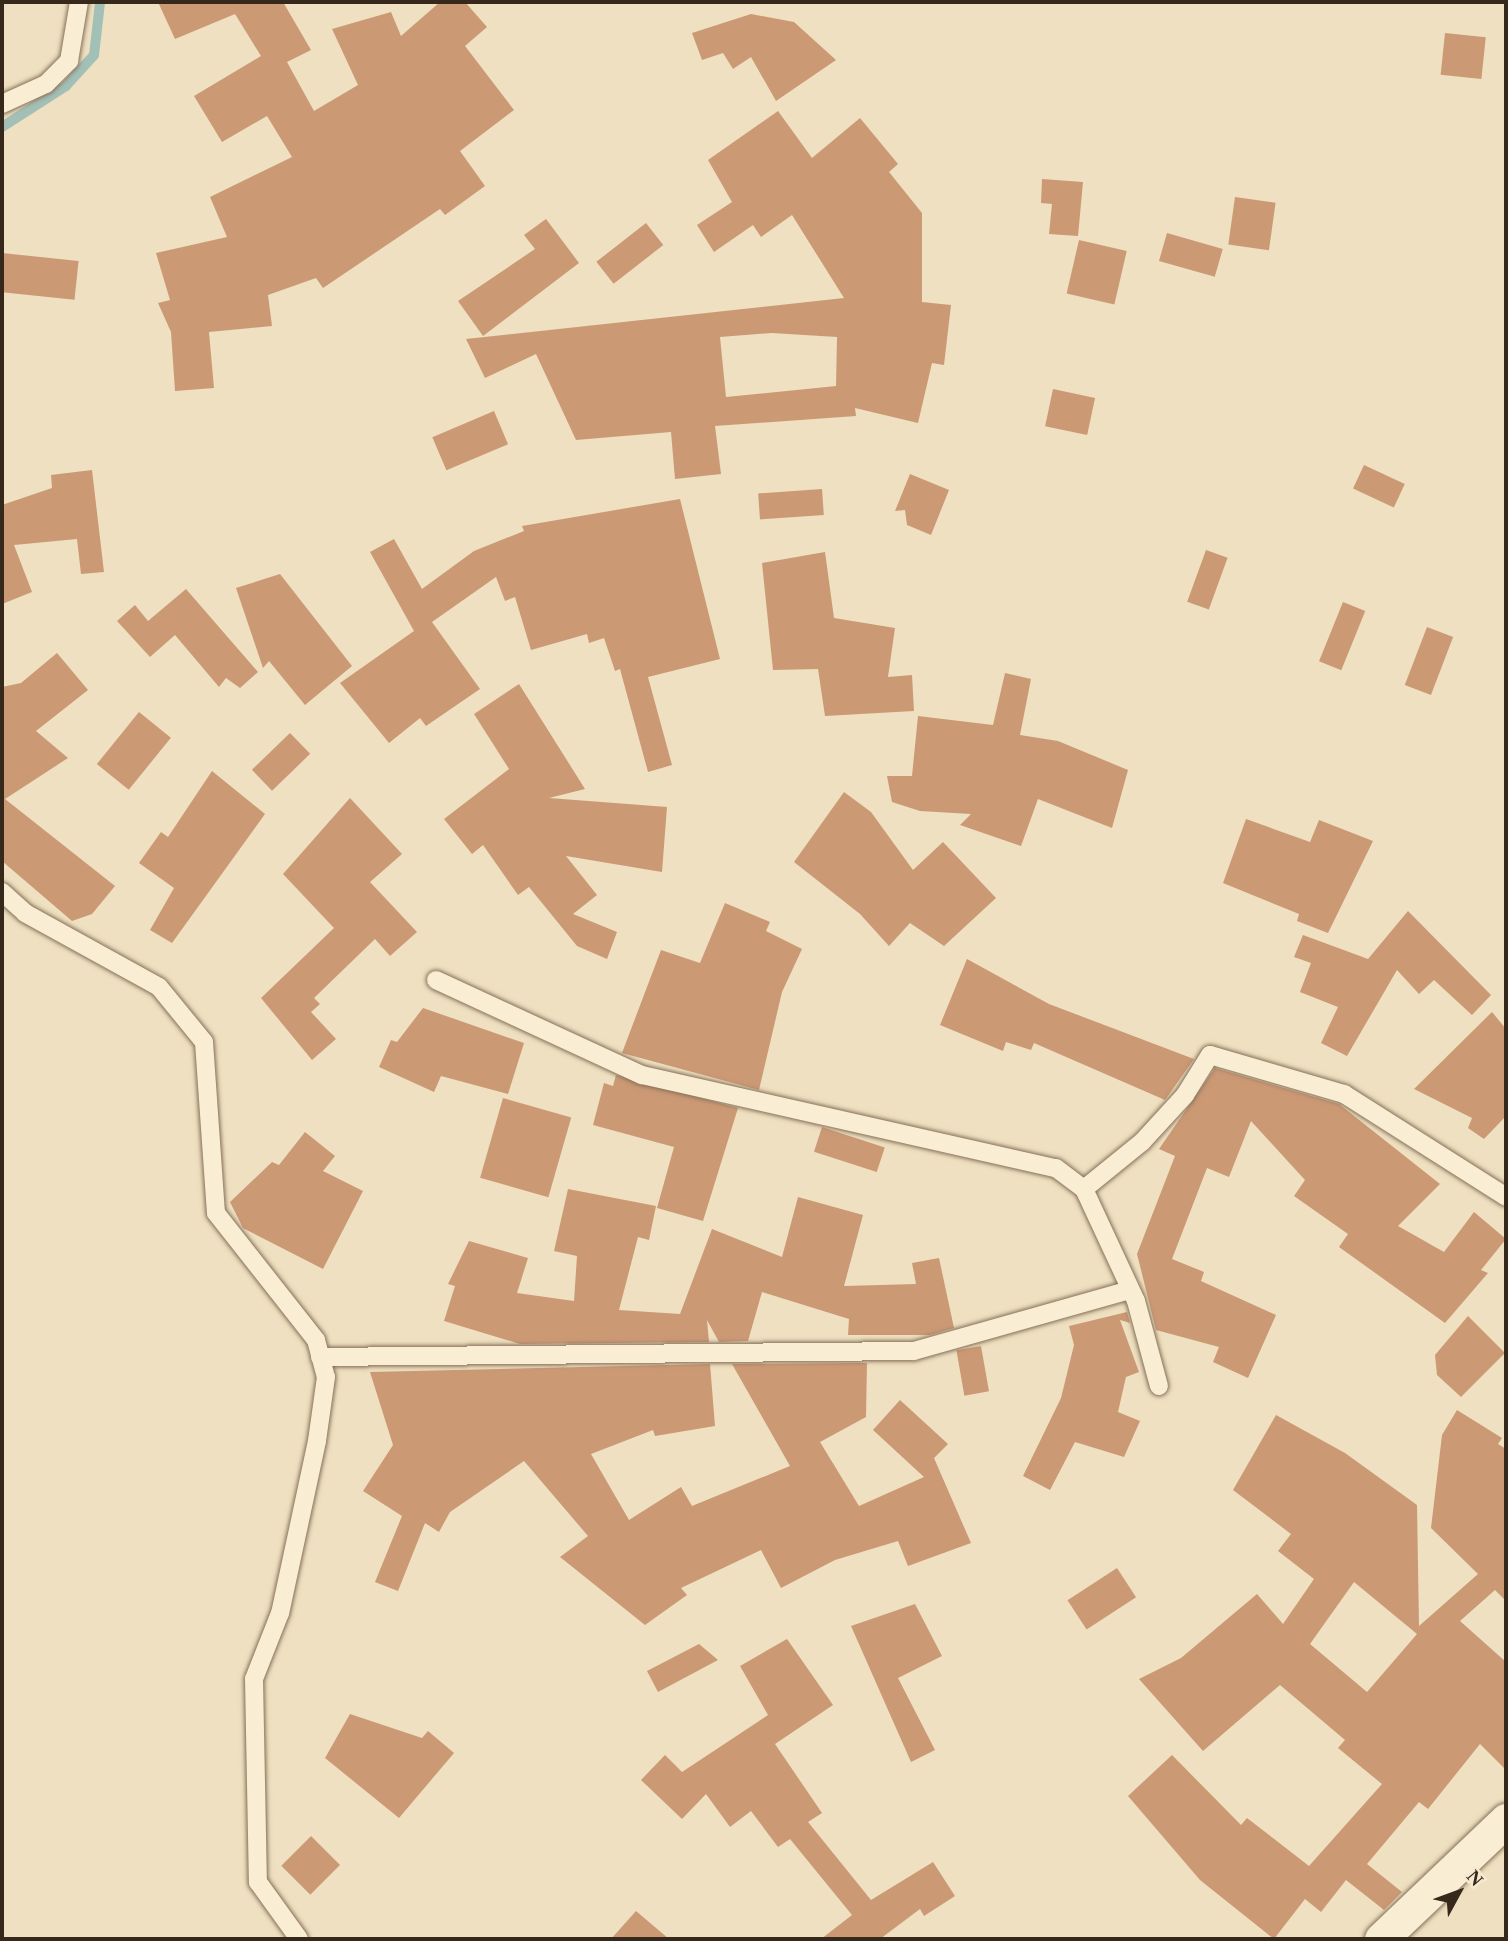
<!DOCTYPE html>
<html>
<head>
<meta charset="utf-8">
<style>
	body { margin:0 }
	#map { position:relative; width:1508px; height:1941px; overflow:hidden; background:#eee0c0; font-family:"Times New Roman",serif }
	div>[style] { position:absolute }
	[style*='--x'] { left:calc(var(--x)*1px); top:calc(var(--y)*1px); width:calc(var(--w)*1px); rotate:calc(var(--a)*1deg) }
	.stream>* { height:10px; margin:-5px; padding:0 5px; transform-origin:5px; border-radius:5px; background:#a3c0b7 }
	.building>* { inset:0; background:#cc9975; transform-origin:0 0 }
	.roads { filter:drop-shadow(0 0 2px #867058) drop-shadow(0 0 2px #867058) }
	.lane>* { height:18px; margin:-9px; padding:0 9px; transform-origin:9px; border-radius:9px; background:#f9edd3 }
	.street>* { height:33px; margin:-16.5px; padding:0 16.5px; transform-origin:16.5px; border-radius:16.5px; background:#f9edd3 }
	span { translate:-50% -50%; white-space:nowrap; text-align:center; line-height:1.15; -webkit-text-stroke:7px #f5eacf; paint-order:stroke }
	.frame { position:absolute; inset:0; border:4px solid #36291c; pointer-events:none }
	.north { position:absolute; left:1424px; top:1857px; width:70px; height:70px; -webkit-text-stroke:5px #f5eacf; paint-order:stroke; rotate:49deg; font-size:19px; font-weight:700; line-height:28px; text-align:center; color:#36291c }
	.north::after { content:''; display:block; margin:auto; width:24px; height:32px; background:#36291c; clip-path:polygon(50% 0,100% 100%,50% 72%,0 100%) }
</style>
</head>
<body>
<div id="map">
	<div class="stream">
		<div style="--x:2;--y:127;--w:76;--a:-32.6"></div>
		<div style="--x:66;--y:86;--w:42;--a:-47.9"></div>
		<div style="--x:94;--y:55;--w:53;--a:-83.5"></div>
	</div>
	<div class="building">
		<div style="clip-path:polygon(158px 2px,283px 2px,311px 50px,287px 62px,314px 111px,358px 85px,332px 29px,391px 12px,401px 36px,440px 2px,465px 2px,487px 27px,465px 46px,514px 110px,460px 151px,485px 186px,445px 215px,440px 209px,323px 288px,316px 278px,268px 295px,272px 326px,209px 332px,214px 388px,175px 391px,171px 332px,158px 303px,170px 300px,156px 253px,227px 237px,210px 197px,292px 157px,267px 116px,222px 142px,194px 96px,261px 56px,235px 14px,175px 39px)"></div>
		<div style="clip-path:polygon(751px 14px,794px 22px,836px 60px,776px 101px,751px 57px,733px 69px,723px 53px,702px 60px,692px 33px)"></div>
		<div style="left:1445px;top:33px;width:41px;height:42px;rotate:6deg"></div>
		<div style="clip-path:polygon(evenodd,778px 111px,812px 158px,860px 118px,898px 164px,889px 172px,922px 213px,922px 302px,951px 305px,944px 365px,932px 363px,918px 423px,855px 408px,856px 416px,715px 426px,721px 474px,675px 479px,671px 432px,576px 440px,536px 354px,485px 378px,466px 339px,844px 298px,792px 215px,761px 237px,753px 225px,714px 252px,697px 225px,732px 202px,708px 160px,778px 111px,772px 333px,837px 337px,836px 386px,726px 397px,720px 337px,772px 333px)"></div>
		<div style="clip-path:polygon(1042px 179px,1083px 182px,1078px 236px,1049px 234px,1052px 204px,1041px 203px)"></div>
		<div style="left:1235px;top:197px;width:41px;height:48px;rotate:8deg"></div>
		<div style="clip-path:polygon(546px 219px,579px 263px,483px 336px,458px 301px,535px 249px,524px 235px)"></div>
		<div style="left:646px;top:223px;width:28px;height:63px;rotate:52deg"></div>
		<div style="left:1167px;top:233px;width:58px;height:29px;rotate:16deg"></div>
		<div style="left:1079px;top:240px;width:49px;height:55px;rotate:13deg"></div>
		<div style="left:2px;top:253px;width:77px;height:39px;rotate:6deg"></div>
		<div style="left:1053px;top:389px;width:43px;height:38px;rotate:12deg"></div>
		<div style="left:494px;top:411px;width:36px;height:67px;rotate:67deg"></div>
		<div style="left:1364px;top:465px;width:45px;height:26px;rotate:25deg"></div>
		<div style="clip-path:polygon(92px 470px,104px 572px,81px 574px,77px 539px,14px 545px,32px 592px,2px 604px,2px 505px,52px 488px,51px 475px)"></div>
		<div style="clip-path:polygon(910px 474px,949px 490px,931px 535px,907px 525px,905px 510px,895px 511px)"></div>
		<div style="left:822px;top:489px;width:26px;height:64px;rotate:86deg"></div>
		<div style="clip-path:polygon(680px 499px,720px 659px,648px 677px,672px 765px,648px 772px,620px 669px,615px 671px,604px 638px,589px 643px,587px 634px,531px 650px,515px 597px,505px 601px,496px 577px,432px 622px,480px 689px,426px 726px,420px 718px,389px 743px,340px 683px,414px 631px,370px 552px,394px 539px,422px 589px,474px 551px,524px 531px,522px 526px)"></div>
		<div style="left:1206px;top:550px;width:23px;height:55px;rotate:20deg"></div>
		<div style="clip-path:polygon(825px 552px,834px 618px,895px 628px,888px 677px,912px 675px,914px 711px,825px 716px,818px 669px,773px 670px,762px 563px)"></div>
		<div style="clip-path:polygon(280px 574px,352px 666px,305px 705px,269px 661px,263px 668px,236px 588px)"></div>
		<div style="clip-path:polygon(186px 589px,258px 672px,240px 688px,226px 678px,219px 687px,175px 635px,150px 657px,117px 621px,135px 605px,148px 621px)"></div>
		<div style="left:1343px;top:602px;width:24px;height:64px;rotate:22deg"></div>
		<div style="left:1427px;top:627px;width:28px;height:62px;rotate:21deg"></div>
		<div style="clip-path:polygon(57px 653px,88px 690px,36px 731px,68px 758px,5px 799px,115px 886px,92px 914px,72px 921px,2px 861px,2px 687px,21px 683px)"></div>
		<div style="clip-path:polygon(1005px 673px,1031px 679px,1020px 735px,1058px 741px,1128px 770px,1112px 828px,1038px 799px,1021px 846px,960px 825px,971px 814px,920px 811px,892px 802px,887px 776px,912px 776px,918px 716px,993px 725px)"></div>
		<div style="clip-path:polygon(519px 684px,585px 789px,549px 798px,667px 807px,662px 872px,566px 856px,597px 895px,573px 914px,617px 932px,607px 959px,577px 946px,529px 887px,518px 895px,483px 845px,472px 854px,444px 819px,509px 769px,474px 714px)"></div>
		<div style="left:139px;top:712px;width:41px;height:67px;rotate:39deg"></div>
		<div style="left:290px;top:733px;width:29px;height:53px;rotate:46deg"></div>
		<div style="clip-path:polygon(212px 771px,265px 814px,172px 943px,150px 930px,174px 888px,139px 863px,161px 832px,168px 837px)"></div>
		<div style="clip-path:polygon(844px 792px,871px 812px,913px 870px,943px 842px,996px 898px,944px 946px,910px 923px,889px 946px,860px 914px,794px 862px)"></div>
		<div style="clip-path:polygon(350px 798px,402px 854px,370px 882px,417px 932px,390px 956px,375px 939px,314px 998px,320px 1004px,311px 1012px,336px 1039px,312px 1060px,261px 998px,334px 928px,283px 874px)"></div>
		<div style="clip-path:polygon(1246px 819px,1310px 842px,1319px 820px,1373px 841px,1328px 933px,1297px 921px,1299px 914px,1223px 883px)"></div>
		<div style="clip-path:polygon(725px 903px,770px 922px,766px 931px,802px 949px,782px 992px,759px 1090px,622px 1053px,661px 950px,700px 963px)"></div>
		<div style="clip-path:polygon(1408px 911px,1491px 995px,1472px 1015px,1434px 980px,1419px 994px,1397px 970px,1347px 1056px,1321px 1043px,1338px 1007px,1300px 992px,1311px 963px,1294px 957px,1303px 935px,1368px 959px)"></div>
		<div style="clip-path:polygon(967px 959px,1049px 1004px,1194px 1059px,1165px 1100px,1034px 1043px,1031px 1050px,1006px 1042px,1003px 1051px,940px 1025px)"></div>
		<div style="clip-path:polygon(423px 1008px,524px 1043px,508px 1094px,441px 1076px,434px 1092px,379px 1067px,391px 1040px,397px 1042px)"></div>
		<div style="clip-path:polygon(1492px 1012px,1506px 1029px,1506px 1116px,1484px 1139px,1468px 1128px,1472px 1118px,1414px 1089px)"></div>
		<div style="clip-path:polygon(1215px 1068px,1339px 1104px,1440px 1184px,1398px 1226px,1444px 1252px,1474px 1212px,1506px 1239px,1481px 1270px,1488px 1273px,1445px 1323px,1339px 1247px,1348px 1234px,1294px 1196px,1305px 1180px,1251px 1121px,1229px 1177px,1207px 1168px,1172px 1259px,1204px 1272px,1201px 1281px,1276px 1315px,1248px 1378px,1213px 1362px,1219px 1347px,1156px 1330px,1137px 1254px,1175px 1156px,1159px 1149px)"></div>
		<div style="clip-path:polygon(616px 1075px,738px 1108px,703px 1221px,657px 1208px,674px 1147px,593px 1125px,604px 1083px,613px 1086px)"></div>
		<div style="left:503px;top:1098px;width:71px;height:83px;rotate:16deg"></div>
		<div style="left:822px;top:1127px;width:66px;height:26px;rotate:18deg"></div>
		<div style="clip-path:polygon(305px 1132px,335px 1156px,323px 1171px,363px 1191px,323px 1269px,243px 1228px,230px 1202px,272px 1162px,279px 1165px)"></div>
		<div style="clip-path:polygon(568px 1189px,656px 1206px,649px 1240px,638px 1237px,619px 1310px,680px 1314px,712px 1229px,782px 1257px,798px 1197px,863px 1215px,844px 1286px,916px 1284px,912px 1263px,939px 1258px,954px 1328px,930px 1335px,848px 1335px,849px 1319px,762px 1292px,748px 1341px,719px 1342px,707px 1320px,709px 1342px,520px 1344px,444px 1321px,455px 1286px,448px 1284px,469px 1241px,528px 1258px,517px 1293px,574px 1301px,577px 1256px,554px 1251px)"></div>
		<div style="clip-path:polygon(1127px 1312px,1130px 1323px,1120px 1320px,1139px 1372px,1126px 1377px,1118px 1412px,1140px 1421px,1124px 1457px,1075px 1442px,1050px 1490px,1023px 1476px,1061px 1398px,1074px 1345px,1069px 1326px)"></div>
		<div style="clip-path:polygon(1468px 1316px,1505px 1353px,1461px 1397px,1437px 1375px,1435px 1355px)"></div>
		<div style="left:981px;top:1346px;width:46px;height:25px;rotate:80deg"></div>
		<div style="clip-path:polygon(867px 1363px,866px 1417px,820px 1442px,859px 1506px,924px 1477px,873px 1430px,900px 1400px,948px 1444px,934px 1458px,971px 1543px,908px 1566px,898px 1541px,835px 1560px,781px 1588px,761px 1550px,681px 1588px,687px 1595px,645px 1625px,560px 1557px,588px 1536px,524px 1461px,450px 1512px,439px 1532px,425px 1523px,398px 1591px,375px 1582px,402px 1516px,363px 1491px,393px 1445px,370px 1372px,710px 1364px,715px 1426px,655px 1436px,653px 1430px,591px 1454px,629px 1520px,681px 1487px,692px 1506px,790px 1466px,732px 1364px)"></div>
		<div style="clip-path:polygon(evenodd,1457px 1410px,1502px 1438px,1498px 1444px,1506px 1449px,1506px 1601px,1495px 1590px,1460px 1621px,1506px 1662px,1506px 1770px,1480px 1744px,1428px 1809px,1419px 1802px,1367px 1864px,1402px 1892px,1384px 1910px,1346px 1880px,1321px 1912px,1305px 1899px,1274px 1939px,1200px 1880px,1128px 1796px,1172px 1755px,1241px 1825px,1247px 1818px,1309px 1866px,1382px 1784px,1338px 1748px,1345px 1740px,1280px 1685px,1203px 1751px,1139px 1679px,1181px 1658px,1257px 1594px,1283px 1624px,1314px 1579px,1278px 1551px,1291px 1534px,1233px 1490px,1276px 1415px,1345px 1453px,1417px 1505px,1419px 1626px,1478px 1574px,1431px 1528px,1442px 1435px,1457px 1410px,1354px 1582px,1417px 1634px,1367px 1692px,1310px 1644px,1354px 1582px)"></div>
		<div style="left:1117px;top:1568px;width:35px;height:59px;rotate:57deg"></div>
		<div style="clip-path:polygon(915px 1604px,942px 1656px,898px 1678px,935px 1750px,911px 1762px,851px 1626px)"></div>
		<div style="clip-path:polygon(787px 1639px,833px 1705px,775px 1744px,822px 1813px,808px 1822px,871px 1900px,933px 1862px,955px 1896px,924px 1916px,920px 1909px,880px 1939px,821px 1939px,852px 1915px,790px 1839px,778px 1847px,751px 1811px,730px 1827px,706px 1794px,682px 1819px,641px 1780px,665px 1755px,682px 1772px,768px 1715px,740px 1666px)"></div>
		<div style="clip-path:polygon(699px 1644px,718px 1660px,658px 1692px,647px 1671px)"></div>
		<div style="clip-path:polygon(350px 1714px,422px 1738px,428px 1731px,454px 1753px,399px 1818px,325px 1758px)"></div>
		<div style="left:311px;top:1836px;width:41px;height:42px;rotate:45deg"></div>
		<div style="clip-path:polygon(636px 1911px,669px 1939px,611px 1939px)"></div>
	</div>
	<div class="roads">
		<div class="lane">
			<div style="--x:2;--y:104;--w:48;--a:-24.4"></div>
			<div style="--x:46;--y:84;--w:33;--a:-45"></div>
			<div style="--x:69;--y:61;--w:60;--a:-80.4"></div>
			<div style="--x:2;--y:892;--w:31;--a:42"></div>
			<div style="--x:25;--y:913;--w:153;--a:28.9"></div>
			<div style="--x:159;--y:987;--w:71;--a:50.7"></div>
			<div style="--x:204;--y:1042;--w:171;--a:86"></div>
			<div style="--x:216;--y:1213;--w:162;--a:51.8"></div>
			<div style="--x:316;--y:1340;--w:38;--a:75"></div>
			<div style="--x:326;--y:1377;--w:65;--a:98"></div>
			<div style="--x:317;--y:1441;--w:176;--a:102.1"></div>
			<div style="--x:280;--y:1613;--w:71;--a:111.5"></div>
			<div style="--x:254;--y:1679;--w:203;--a:88.9"></div>
			<div style="--x:258;--y:1882;--w:70;--a:54.3"></div>
			<div style="--x:436;--y:980;--w:227;--a:24.8"></div>
			<div style="--x:642;--y:1075;--w:424;--a:12.7"></div>
			<div style="--x:1056;--y:1168;--w:35;--a:37"></div>
			<div style="--x:1084;--y:1189;--w:123;--a:65.1"></div>
			<div style="--x:1136;--y:1301;--w:88;--a:74.9"></div>
			<div style="--x:1084;--y:1189;--w:75;--a:-39"></div>
			<div style="--x:1142;--y:1142;--w:64;--a:-47.5"></div>
			<div style="--x:1185;--y:1095;--w:47;--a:-58"></div>
			<div style="--x:1210;--y:1055;--w:140;--a:16.2"></div>
			<div style="--x:1344;--y:1094;--w:192;--a:32.4"></div>
			<div style="--x:320;--y:1357;--w:594;--a:-0.58"></div>
			<div style="--x:914;--y:1351;--w:224;--a:-15.8"></div>
		</div>
		<div class="street">
			<div style="--x:1381;--y:1939;--w:173;--a:-43.6"></div>
		</div>
	</div>
	<div class="frame"></div>
	<div class="north">N</div>
</div>
</body>
</html>
